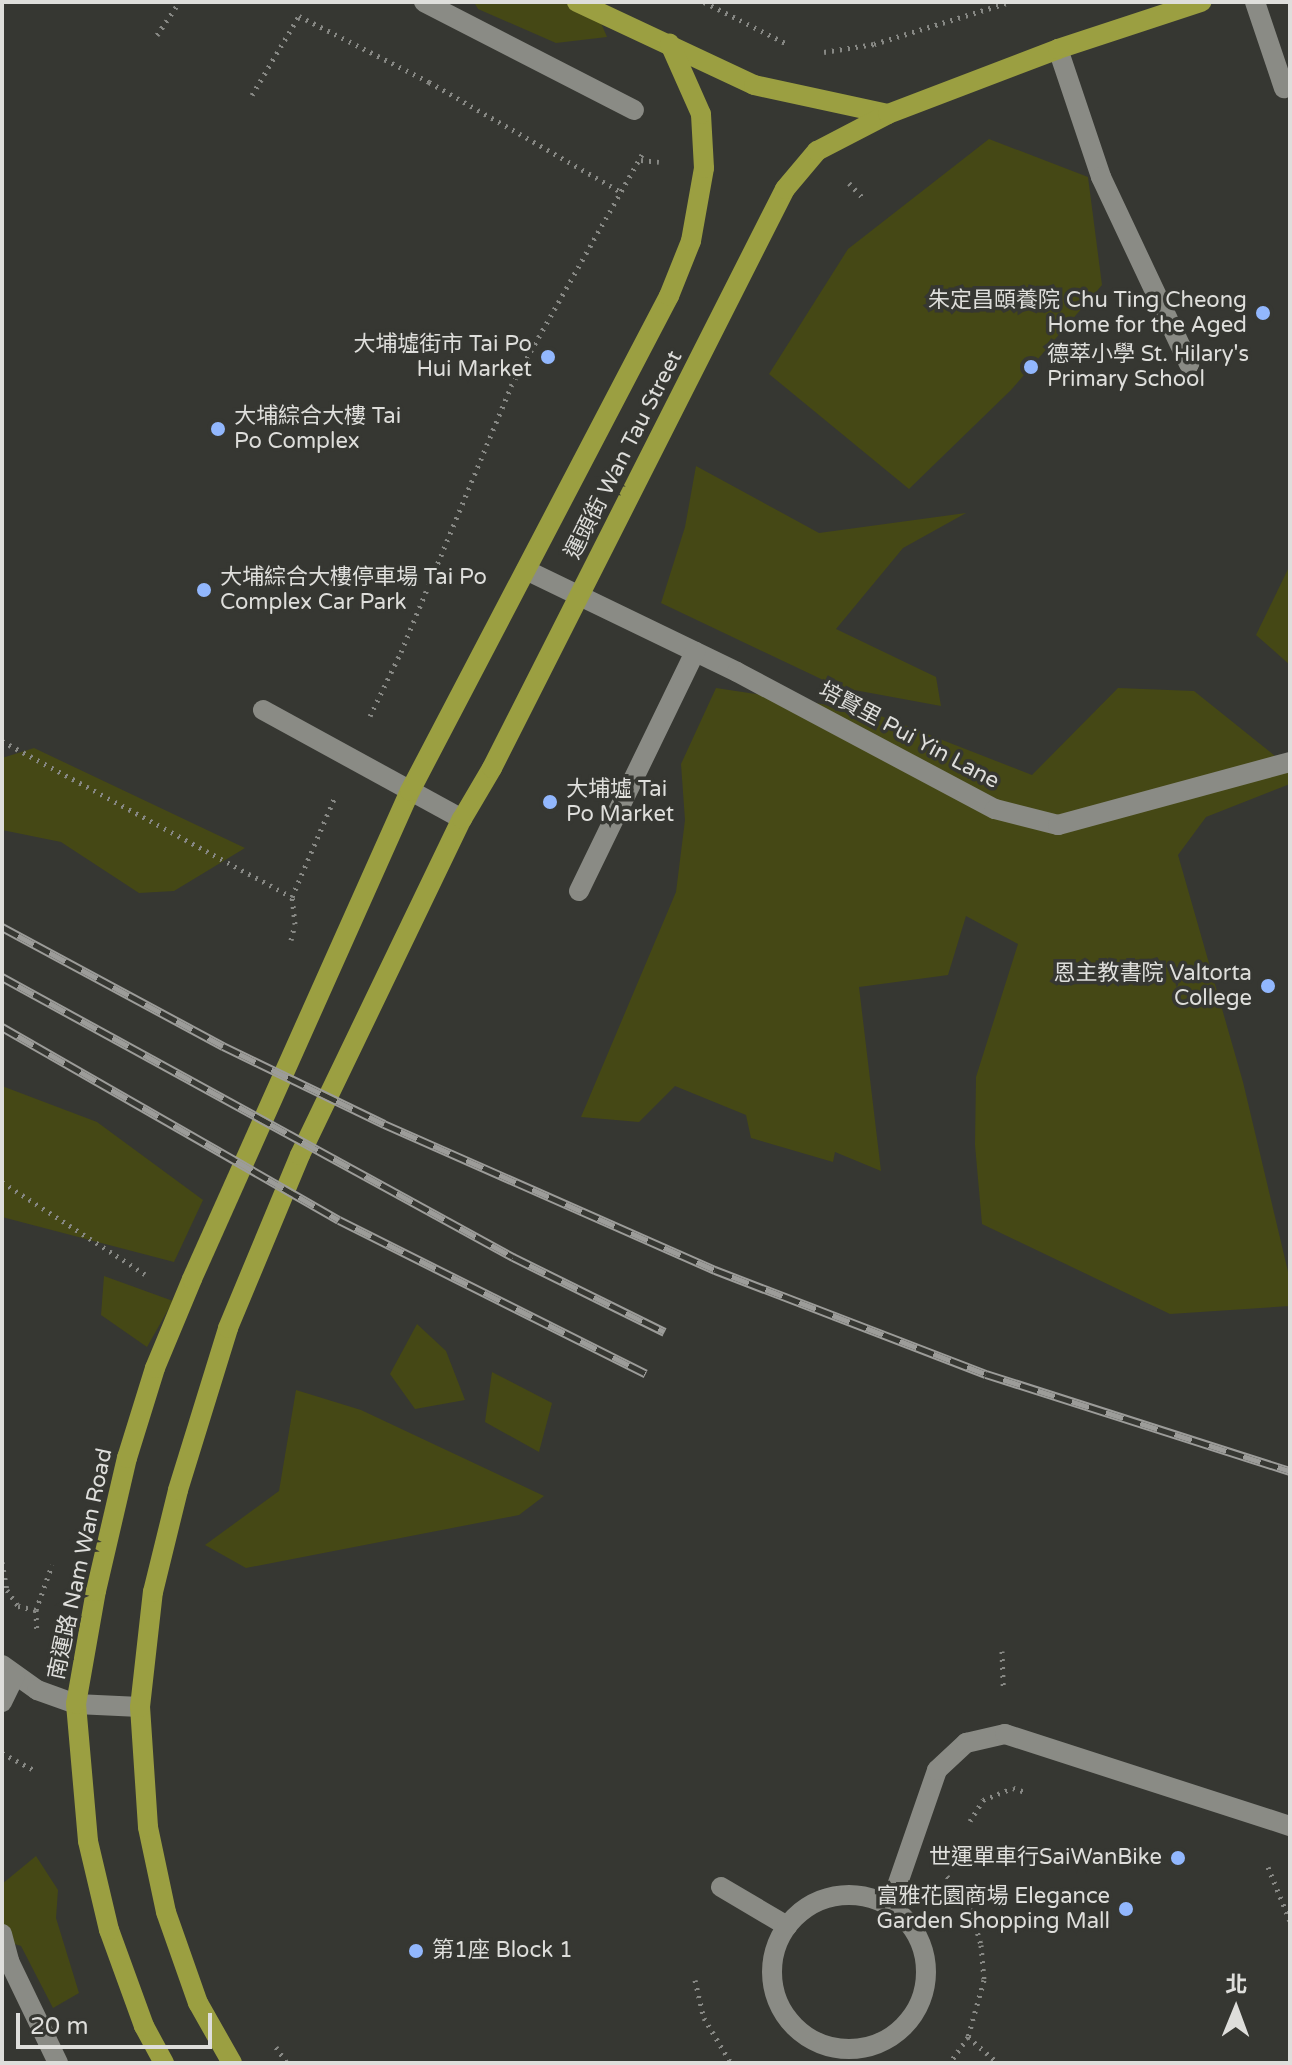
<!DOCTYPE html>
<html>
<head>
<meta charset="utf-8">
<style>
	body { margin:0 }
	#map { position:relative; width:1292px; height:2065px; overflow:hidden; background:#363732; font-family:"Varela Round","Noto Sans TC",sans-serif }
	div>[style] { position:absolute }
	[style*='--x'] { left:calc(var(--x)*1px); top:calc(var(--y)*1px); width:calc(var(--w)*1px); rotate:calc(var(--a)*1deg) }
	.green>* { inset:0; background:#454815 }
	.path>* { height:5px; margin-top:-2.5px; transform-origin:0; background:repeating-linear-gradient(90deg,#878884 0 2px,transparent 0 8px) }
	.minor>* { height:20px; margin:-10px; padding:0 10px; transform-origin:10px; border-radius:10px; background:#8a8b85 }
	.minor>.ring { margin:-10px; padding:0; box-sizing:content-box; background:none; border:20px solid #8a8b85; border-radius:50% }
	.major>* { height:20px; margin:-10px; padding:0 10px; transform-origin:10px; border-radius:10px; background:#9b9f41 }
	.rail>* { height:9px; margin-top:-4.5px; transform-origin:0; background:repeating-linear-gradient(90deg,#363732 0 18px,#9c9c99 0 36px); box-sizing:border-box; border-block:2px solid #9c9c99 }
	.dots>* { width:22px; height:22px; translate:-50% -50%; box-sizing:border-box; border:4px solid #363732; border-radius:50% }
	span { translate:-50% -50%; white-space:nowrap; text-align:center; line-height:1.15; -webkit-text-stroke:7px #363732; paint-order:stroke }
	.poi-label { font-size:22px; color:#dededb }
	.right { translate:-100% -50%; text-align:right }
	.left { translate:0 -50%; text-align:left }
	.street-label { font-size:22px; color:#dededb }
	.frame { position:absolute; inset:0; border:4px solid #dededb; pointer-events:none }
	.north { position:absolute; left:1196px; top:1969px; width:80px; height:80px; -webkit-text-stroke:6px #363732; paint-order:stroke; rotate:1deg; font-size:22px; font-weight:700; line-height:32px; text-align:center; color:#dededb }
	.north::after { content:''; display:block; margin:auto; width:28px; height:36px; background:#dededb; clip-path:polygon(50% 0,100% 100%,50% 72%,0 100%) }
	.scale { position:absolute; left:16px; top:2013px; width:196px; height:36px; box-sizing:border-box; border:4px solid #dededb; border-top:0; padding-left:10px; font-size:24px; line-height:28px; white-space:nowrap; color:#dededb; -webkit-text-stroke:6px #363732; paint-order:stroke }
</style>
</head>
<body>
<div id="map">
	<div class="green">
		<div style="clip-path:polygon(474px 2px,592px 2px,607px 37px,556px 43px,478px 9px)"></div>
		<div style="clip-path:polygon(989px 139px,1088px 177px,1102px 285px,1011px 390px,909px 489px,769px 374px,848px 249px)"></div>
		<div style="clip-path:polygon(696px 466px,819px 533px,966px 513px,903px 548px,836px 629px,936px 677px,941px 706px,838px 687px,661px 603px,685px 527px)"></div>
		<div style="clip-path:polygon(1290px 565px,1290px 665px,1256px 635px)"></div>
		<div style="clip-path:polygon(716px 688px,868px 711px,1032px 775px,1118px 688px,1194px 691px,1290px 768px,1290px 784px,1206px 817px,1178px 855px,1243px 1082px,1290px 1280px,1290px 1306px,1170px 1314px,982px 1224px,975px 1145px,976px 1077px,1018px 944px,966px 916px,948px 975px,859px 987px,881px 1171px,835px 1152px,833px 1162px,751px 1138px,746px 1115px,675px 1086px,639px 1122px,581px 1117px,676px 892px,685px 820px,681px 764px)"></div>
		<div style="clip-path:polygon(34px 748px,245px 848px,174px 891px,139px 893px,61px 842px,2px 830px,2px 758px)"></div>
		<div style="clip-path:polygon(2px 1086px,97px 1122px,203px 1200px,174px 1262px,2px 1217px)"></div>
		<div style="clip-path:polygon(104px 1276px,173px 1301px,147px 1347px,101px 1315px)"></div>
		<div style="clip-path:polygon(417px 1324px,446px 1351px,465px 1400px,415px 1409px,390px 1374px)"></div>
		<div style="clip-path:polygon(492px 1372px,552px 1403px,539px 1452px,485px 1422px)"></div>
		<div style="clip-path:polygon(296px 1390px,361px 1410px,544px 1496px,519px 1515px,246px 1568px,205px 1545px,279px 1491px)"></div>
		<div style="clip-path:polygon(36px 1856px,58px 1890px,56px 1918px,79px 1993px,53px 2008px,21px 1946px,2px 1940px,2px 1884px)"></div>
	</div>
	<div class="path">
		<div style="--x:704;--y:2;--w:91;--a:26.8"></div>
		<div style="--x:157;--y:35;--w:40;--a:-56"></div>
		<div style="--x:824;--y:52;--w:51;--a:-9.1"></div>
		<div style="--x:874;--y:44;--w:142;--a:-17.2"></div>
		<div style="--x:252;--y:95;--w:92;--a:-59.3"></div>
		<div style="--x:299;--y:16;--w:146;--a:26.9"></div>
		<div style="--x:429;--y:82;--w:221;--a:29.8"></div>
		<div style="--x:641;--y:160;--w:18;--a:6"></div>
		<div style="--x:849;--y:183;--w:23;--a:47"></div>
		<div style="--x:370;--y:716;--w:71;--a:-64.2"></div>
		<div style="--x:401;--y:652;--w:288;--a:-67.5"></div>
		<div style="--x:511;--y:386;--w:266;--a:-60.5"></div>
		<div style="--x:2;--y:741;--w:329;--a:28.3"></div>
		<div style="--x:291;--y:940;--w:16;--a:-76"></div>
		<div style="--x:295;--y:924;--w:27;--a:-96"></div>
		<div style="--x:292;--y:897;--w:107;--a:-66.8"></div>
		<div style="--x:2;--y:1182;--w:170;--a:32.8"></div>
		<div style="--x:2;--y:1562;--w:28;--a:80"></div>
		<div style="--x:7;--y:1590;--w:19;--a:55"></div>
		<div style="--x:18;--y:1606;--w:18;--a:13"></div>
		<div style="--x:36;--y:1610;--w:48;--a:-70.4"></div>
		<div style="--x:36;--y:1610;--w:23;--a:88"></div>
		<div style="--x:1002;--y:1651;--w:38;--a:88"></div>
		<div style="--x:2;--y:1753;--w:38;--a:28"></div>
		<div style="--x:970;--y:1821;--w:25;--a:-58"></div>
		<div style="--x:983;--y:1800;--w:32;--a:-22"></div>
		<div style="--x:1013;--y:1788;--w:13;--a:18"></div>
		<div style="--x:1268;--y:1867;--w:58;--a:67.8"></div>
		<div style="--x:947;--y:1876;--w:42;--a:54.8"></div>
		<div style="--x:971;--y:1910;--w:36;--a:74"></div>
		<div style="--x:981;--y:1945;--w:35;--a:85"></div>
		<div style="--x:984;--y:1980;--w:59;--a:105.7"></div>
		<div style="--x:968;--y:2037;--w:32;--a:125"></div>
		<div style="--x:695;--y:1980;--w:39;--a:77"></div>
		<div style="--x:704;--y:2018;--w:52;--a:59"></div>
		<div style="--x:968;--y:2037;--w:40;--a:41"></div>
		<div style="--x:276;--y:2047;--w:19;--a:55"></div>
	</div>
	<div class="minor">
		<div style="--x:424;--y:2;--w:236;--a:27.2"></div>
		<div style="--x:1255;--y:2;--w:91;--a:71.4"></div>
		<div style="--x:1058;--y:49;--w:135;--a:71.4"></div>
		<div style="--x:1101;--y:177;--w:207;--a:64.8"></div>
		<div style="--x:526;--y:570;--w:234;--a:25.8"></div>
		<div style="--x:737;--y:672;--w:292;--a:28"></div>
		<div style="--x:995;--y:809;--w:65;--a:14.3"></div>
		<div style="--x:1058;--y:825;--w:240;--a:-15.2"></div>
		<div style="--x:263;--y:710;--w:227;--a:28.7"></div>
		<div style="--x:579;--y:891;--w:266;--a:-64.1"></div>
		<div style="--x:2;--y:1665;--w:43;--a:35.5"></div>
		<div style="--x:37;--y:1690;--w:41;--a:19.7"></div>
		<div style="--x:76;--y:1704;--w:64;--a:2.7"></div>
		<div style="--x:2;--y:1702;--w:30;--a:-64"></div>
		<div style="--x:721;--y:1887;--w:77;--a:30.6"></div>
		<div class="ring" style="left:772px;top:1895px;width:134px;height:134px"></div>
		<div style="--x:890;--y:1906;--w:144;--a:-70.9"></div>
		<div style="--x:937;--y:1770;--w:40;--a:-43"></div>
		<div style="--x:966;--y:1743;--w:40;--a:-13"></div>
		<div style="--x:1005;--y:1734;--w:299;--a:17.9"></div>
		<div style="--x:2;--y:1934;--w:28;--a:75"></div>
		<div style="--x:9;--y:1961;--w:113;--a:64.3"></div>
	</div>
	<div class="major">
		<div style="--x:577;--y:2;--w:195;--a:25.1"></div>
		<div style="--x:754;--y:85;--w:137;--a:12.2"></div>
		<div style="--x:164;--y:2063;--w:42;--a:-118.4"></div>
		<div style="--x:144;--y:2026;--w:102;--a:-110"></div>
		<div style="--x:109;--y:1930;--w:91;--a:-103.3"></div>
		<div style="--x:88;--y:1841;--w:138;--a:-95"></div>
		<div style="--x:76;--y:1704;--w:115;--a:-80"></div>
		<div style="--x:96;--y:1591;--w:137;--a:-76.9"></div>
		<div style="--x:127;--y:1458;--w:94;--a:-72.7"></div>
		<div style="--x:155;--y:1368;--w:96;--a:-67.4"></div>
		<div style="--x:192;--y:1279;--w:534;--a:-65.93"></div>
		<div style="--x:410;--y:791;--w:559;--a:-62.38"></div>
		<div style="--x:669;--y:296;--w:59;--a:-68.2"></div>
		<div style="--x:691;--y:241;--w:74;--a:-79.9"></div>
		<div style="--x:704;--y:168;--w:54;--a:-93.2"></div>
		<div style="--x:701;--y:114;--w:77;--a:-113.9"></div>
		<div style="--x:232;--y:2063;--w:69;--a:-119.5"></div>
		<div style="--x:198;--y:2003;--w:96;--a:-109.4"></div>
		<div style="--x:166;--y:1912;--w:87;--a:-102"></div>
		<div style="--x:148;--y:1827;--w:120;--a:-93.8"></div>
		<div style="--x:140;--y:1707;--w:116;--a:-83.6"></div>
		<div style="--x:153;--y:1592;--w:105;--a:-76.2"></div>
		<div style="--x:178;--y:1490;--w:170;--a:-72.8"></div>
		<div style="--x:228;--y:1328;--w:187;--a:-67.4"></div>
		<div style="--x:300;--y:1155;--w:373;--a:-64.3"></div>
		<div style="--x:462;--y:819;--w:59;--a:-59.5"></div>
		<div style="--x:492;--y:768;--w:649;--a:-63.16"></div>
		<div style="--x:785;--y:189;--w:50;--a:-49.9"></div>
		<div style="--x:817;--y:151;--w:80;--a:-27.5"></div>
		<div style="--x:888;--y:114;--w:182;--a:-20.9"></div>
		<div style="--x:1058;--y:49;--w:151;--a:-18.2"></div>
	</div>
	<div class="rail">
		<div style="--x:2;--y:927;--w:251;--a:28.3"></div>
		<div style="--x:223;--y:1046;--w:179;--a:25.8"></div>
		<div style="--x:384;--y:1124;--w:362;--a:23.8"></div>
		<div style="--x:715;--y:1270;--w:290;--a:21"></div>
		<div style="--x:986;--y:1374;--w:319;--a:17.7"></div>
		<div style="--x:2;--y:977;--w:583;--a:28.72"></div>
		<div style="--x:513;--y:1257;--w:169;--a:26.3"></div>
		<div style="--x:2;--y:1027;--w:388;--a:29.8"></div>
		<div style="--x:339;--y:1220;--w:343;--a:26.6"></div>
	</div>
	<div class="dots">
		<div style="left:1263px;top:313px;background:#92b7fd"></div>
		<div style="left:548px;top:357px;background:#92b7fd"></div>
		<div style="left:1031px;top:367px;background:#92b7fd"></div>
		<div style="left:218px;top:429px;background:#92b7fd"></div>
		<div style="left:204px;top:590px;background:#92b7fd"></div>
		<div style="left:550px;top:802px;background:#92b7fd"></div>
		<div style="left:1268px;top:986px;background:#92b7fd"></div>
		<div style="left:1178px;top:1858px;background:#92b7fd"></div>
		<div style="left:1126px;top:1909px;background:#92b7fd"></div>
		<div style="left:416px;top:1951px;background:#92b7fd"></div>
	</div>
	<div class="poi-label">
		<span class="right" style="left:1247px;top:313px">朱定昌頤養院 Chu Ting Cheong<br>Home for the Aged</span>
		<span class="right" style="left:532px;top:357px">大埔墟街市 Tai Po<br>Hui Market</span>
		<span class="left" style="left:1047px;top:367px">德萃小學 St. Hilary's<br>Primary School</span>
		<span class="left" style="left:234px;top:429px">大埔綜合大樓 Tai<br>Po Complex</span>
		<span class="left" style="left:220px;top:590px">大埔綜合大樓停車場 Tai Po<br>Complex Car Park</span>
		<span class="left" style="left:566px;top:802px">大埔墟 Tai<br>Po Market</span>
		<span class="right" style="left:1252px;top:986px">恩主教書院 Valtorta<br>College</span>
		<span class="right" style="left:1162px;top:1858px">世運單車行SaiWanBike</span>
		<span class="right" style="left:1110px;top:1909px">富雅花園商場 Elegance<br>Garden Shopping Mall</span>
		<span class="left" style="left:432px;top:1951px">第1座 Block 1</span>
	</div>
	<div class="street-label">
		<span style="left:624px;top:455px;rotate:-63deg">運頭街 Wan Tau Street</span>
		<span style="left:909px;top:736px;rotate:28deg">培賢里 Pui Yin Lane</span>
		<span style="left:81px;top:1564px;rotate:-78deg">南運路 Nam Wan Road</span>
	</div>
	<div class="frame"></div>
	<div class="north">北</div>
	<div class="scale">20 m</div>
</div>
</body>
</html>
